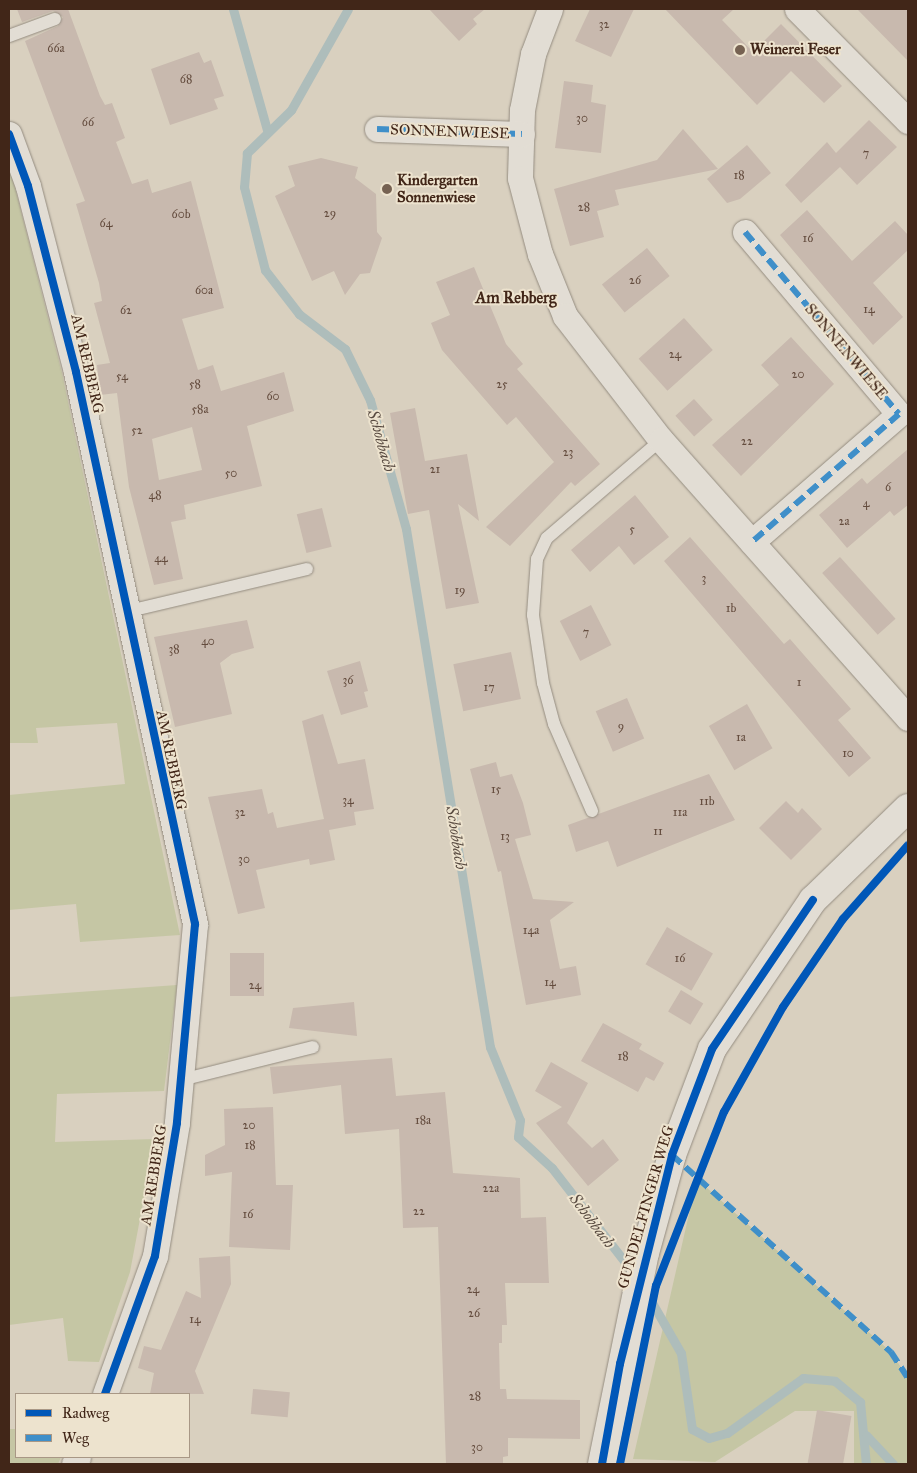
<!DOCTYPE html>
<html>
<head>
<meta charset="utf-8">
<style>
	body { margin:0 }
	#map { position:relative; width:917px; height:1473px; overflow:hidden; background:#d9d0bf; font-family:"IM FELL Great Primer",serif }
	div>[style] { position:absolute }
	[style*='--x'] { left:calc(var(--x)*1px); top:calc(var(--y)*1px); width:calc(var(--w)*1px); rotate:calc(var(--a)*1deg) }
	.green>* { inset:0; background:#c5c6a4 }
	.stream>* { height:9px; margin:-4.5px; padding:0 4.5px; transform-origin:4.5px; border-radius:4.5px; background:#aebdbb }
	.building>* { inset:0; background:#c8b9ae; transform-origin:0 0 }
	.roads { filter:drop-shadow(0 0 1px #948c80) drop-shadow(0 0 1px #948c80) }
	.lane>* { height:12px; margin:-6px; padding:0 6px; transform-origin:6px; border-radius:6px; background:#e2ddd4 }
	.street>* { height:25px; margin:-12.5px; padding:0 12.5px; transform-origin:12.5px; border-radius:12.5px; background:#e2ddd4 }
	.secondary>* { height:28px; margin:-14px; padding:0 14px; transform-origin:14px; border-radius:14px; background:#e2ddd4 }
	.quiet>* { height:6px; margin-top:-3px; transform-origin:0; background:repeating-linear-gradient(90deg,#3f8fc9 0 12px,transparent 0 18px) }
	.cycleway>* { height:8px; margin:-4px; padding:0 4px; transform-origin:4px; border-radius:4px; background:#0057b8 }
	.dots>* { width:14px; height:14px; translate:-50% -50%; box-sizing:border-box; border:2px solid #ede3ce; border-radius:50% }
	span { translate:-50% -50%; white-space:nowrap; text-align:center; line-height:1.15; -webkit-text-stroke:4px #ede3ce; paint-order:stroke }
	.number-label { font-size:12px; color:#644c3e }
	.number-label span { -webkit-text-stroke-width:0 }
	.poi-label { font-size:15px; color:#412618; font-weight:700 }
	.left { translate:0 -50%; text-align:left }
	.street-label { font-size:15px; color:#412618 }
	.neighbourhood-label { font-size:16px; color:#412618; font-weight:700 }
	.water-label { font-size:16px; color:#584a40; font-style:italic }
	.frame { position:absolute; inset:0; border:10px solid #412618; pointer-events:none }
	.legend { position:absolute; left:15px; top:1393px; width:175px; height:65px; box-sizing:border-box; background:#ede3ce; border:1px solid #a89785; margin:0; padding:6px 9px; list-style:none; font-size:15px; color:#412618 }
	.legend li { display:flex; align-items:center; gap:10px; height:25px }
	.legend b { width:25px; border:1px solid #a89785 }
</style>
</head>
<body>
<div id="map">
	<div class="green">
		<div style="clip-path:polygon(9px 164px,62px 373px,180px 935px,80px 942px,76px 904px,9px 910px,9px 795px,125px 784px,117px 723px,36px 728px,38px 743px,9px 743px)"></div>
		<div style="clip-path:polygon(177px 985px,164px 1091px,57px 1094px,55px 1142px,155px 1139px,130px 1272px,99px 1362px,68px 1361px,63px 1318px,9px 1325px,9px 997px)"></div>
		<div style="clip-path:polygon(697px 1179px,891px 1352px,908px 1378px,908px 1464px,854px 1464px,854px 1411px,795px 1411px,715px 1462px,633px 1459px)"></div>
		<div style="clip-path:polygon(9px 1429px,16px 1429px,16px 1457px,61px 1457px,58px 1464px,9px 1464px)"></div>
	</div>
	<div class="stream">
		<div style="--x:233;--y:9;--w:126;--a:74.3"></div>
		<div style="--x:348;--y:9;--w:116;--a:119.4"></div>
		<div style="--x:291;--y:110;--w:62;--a:135.7"></div>
		<div style="--x:247;--y:153;--w:34;--a:95"></div>
		<div style="--x:244;--y:187;--w:86;--a:75.8"></div>
		<div style="--x:265;--y:270;--w:56;--a:52.3"></div>
		<div style="--x:299;--y:314;--w:58;--a:37.3"></div>
		<div style="--x:345;--y:349;--w:57;--a:63.9"></div>
		<div style="--x:370;--y:400;--w:134;--a:74.4"></div>
		<div style="--x:406;--y:529;--w:525;--a:80.79"></div>
		<div style="--x:490;--y:1047;--w:79;--a:67.7"></div>
		<div style="--x:520;--y:1120;--w:17;--a:97"></div>
		<div style="--x:518;--y:1137;--w:46;--a:42.4"></div>
		<div style="--x:552;--y:1168;--w:135;--a:52.2"></div>
		<div style="--x:643;--y:1287;--w:76;--a:60.1"></div>
		<div style="--x:681;--y:1353;--w:77;--a:81.8"></div>
		<div style="--x:692;--y:1429;--w:19;--a:28"></div>
		<div style="--x:709;--y:1438;--w:19;--a:-16"></div>
		<div style="--x:727;--y:1433;--w:94;--a:-35.9"></div>
		<div style="--x:803;--y:1378;--w:32;--a:5"></div>
		<div style="--x:835;--y:1381;--w:33;--a:40"></div>
		<div style="--x:860;--y:1402;--w:62;--a:84.5"></div>
		<div style="--x:866;--y:1435;--w:40;--a:47"></div>
	</div>
	<div class="building">
		<div style="clip-path:polygon(evenodd,17px 9px,68px 9px,100px 96px,105px 105px,112px 103px,125px 138px,116px 142px,132px 184px,148px 179px,152px 193px,191px 181px,224px 308px,182px 319px,198px 370px,213px 365px,221px 391px,284px 372px,294px 411px,247px 426px,262px 486px,184px 505px,186px 519px,171px 522px,183px 579px,154px 585px,129px 487px,117px 393px,100px 395px,97px 365px,110px 363px,94px 303px,102px 301px,99px 283px,76px 204px,85px 201px,25px 41px,58px 26px,63px 17px,53px 11px,22px 22px,17px 9px,192px 427px,202px 470px,159px 480px,152px 439px,192px 427px)"></div>
		<div style="clip-path:polygon(429px 9px,485px 9px,473px 19px,477px 24px,459px 41px)"></div>
		<div style="clip-path:polygon(590px 9px,634px 9px,611px 57px,575px 41px)"></div>
		<div style="clip-path:polygon(665px 9px,734px 9px,722px 20px,753px 52px,781px 24px,842px 86px,824px 103px,791px 71px,757px 105px)"></div>
		<div style="clip-path:polygon(857px 9px,908px 9px,908px 61px)"></div>
		<div style="clip-path:polygon(199px 52px,204px 63px,211px 60px,224px 96px,214px 99px,218px 109px,170px 125px,151px 69px)"></div>
		<div style="clip-path:polygon(564px 81px,593px 85px,591px 102px,606px 105px,601px 153px,555px 148px)"></div>
		<div style="clip-path:polygon(869px 120px,897px 147px,857px 185px,840px 167px,801px 203px,785px 185px,827px 142px,836px 153px)"></div>
		<div style="clip-path:polygon(683px 129px,718px 169px,615px 190px,619px 205px,597px 211px,604px 237px,570px 246px,554px 189px,657px 160px)"></div>
		<div style="clip-path:polygon(747px 145px,771px 173px,740px 199px,727px 203px,707px 179px)"></div>
		<div style="clip-path:polygon(321px 158px,358px 167px,355px 178px,376px 194px,377px 232px,382px 238px,370px 273px,360px 274px,345px 295px,334px 271px,312px 281px,275px 196px,295px 186px,288px 166px)"></div>
		<div style="clip-path:polygon(807px 210px,852px 261px,895px 221px,908px 235px,908px 250px,873px 283px,903px 317px,873px 345px,780px 235px)"></div>
		<div style="left:647px;top:248px;width:36px;height:58px;rotate:51deg"></div>
		<div style="clip-path:polygon(474px 267px,506px 344px,523px 364px,517px 369px,600px 464px,575px 486px,571px 482px,510px 546px,486px 527px,554px 462px,516px 417px,507px 425px,442px 350px,431px 323px,450px 315px,436px 282px)"></div>
		<div style="left:684px;top:318px;width:43px;height:61px;rotate:48deg"></div>
		<div style="clip-path:polygon(791px 337px,834px 384px,741px 476px,712px 445px,779px 385px,761px 365px)"></div>
		<div style="left:694px;top:399px;width:28px;height:25px;rotate:48deg"></div>
		<div style="clip-path:polygon(415px 408px,425px 461px,467px 454px,479px 521px,458px 504px,479px 603px,446px 609px,429px 510px,408px 514px,390px 413px)"></div>
		<div style="clip-path:polygon(908px 449px,908px 505px,894px 516px,890px 511px,847px 548px,819px 515px,862px 478px,867px 484px)"></div>
		<div style="clip-path:polygon(635px 495px,669px 537px,634px 565px,619px 546px,590px 572px,571px 550px)"></div>
		<div style="left:322px;top:508px;width:40px;height:26px;rotate:76deg"></div>
		<div style="clip-path:polygon(690px 537px,784px 644px,790px 639px,851px 709px,838px 720px,871px 758px,849px 777px,664px 561px)"></div>
		<div style="left:840px;top:557px;width:83px;height:24px;rotate:48deg"></div>
		<div style="left:591px;top:605px;width:45px;height:35px;rotate:63deg"></div>
		<div style="clip-path:polygon(247px 620px,254px 648px,232px 654px,220px 663px,232px 714px,175px 727px,154px 637px)"></div>
		<div style="left:511px;top:652px;width:48px;height:59px;rotate:78deg"></div>
		<div style="clip-path:polygon(360px 661px,368px 691px,364px 692px,368px 707px,341px 715px,327px 671px)"></div>
		<div style="left:627px;top:698px;width:44px;height:34px;rotate:67deg"></div>
		<div style="left:747px;top:704px;width:51px;height:44px;rotate:60deg"></div>
		<div style="clip-path:polygon(323px 714px,338px 764px,365px 759px,374px 809px,354px 812px,356px 825px,329px 830px,335px 860px,310px 865px,309px 859px,256px 870px,265px 908px,238px 914px,208px 797px,262px 789px,268px 814px,273px 812px,277px 828px,324px 819px,302px 721px)"></div>
		<div style="clip-path:polygon(496px 762px,500px 777px,512px 774px,523px 803px,531px 835px,515px 839px,533px 899px,574px 902px,550px 920px,560px 969px,576px 966px,581px 995px,526px 1005px,501px 871px,498px 872px,470px 769px)"></div>
		<div style="clip-path:polygon(709px 774px,735px 820px,617px 867px,608px 841px,576px 852px,568px 825px)"></div>
		<div style="clip-path:polygon(786px 801px,798px 813px,802px 808px,822px 829px,791px 860px,759px 828px)"></div>
		<div style="left:667px;top:927px;width:53px;height:43px;rotate:30deg"></div>
		<div style="left:230px;top:953px;width:34px;height:43px"></div>
		<div style="left:681px;top:990px;width:26px;height:25px;rotate:31deg"></div>
		<div style="clip-path:polygon(354px 1002px,357px 1036px,289px 1028px,293px 1008px)"></div>
		<div style="clip-path:polygon(603px 1023px,642px 1044px,639px 1049px,664px 1063px,654px 1081px,646px 1077px,638px 1092px,581px 1061px)"></div>
		<div style="clip-path:polygon(392px 1058px,396px 1096px,445px 1092px,453px 1173px,520px 1178px,521px 1218px,546px 1217px,549px 1283px,505px 1283px,507px 1325px,502px 1325px,502px 1343px,499px 1343px,500px 1389px,506px 1389px,507px 1399px,580px 1400px,580px 1439px,508px 1438px,508px 1456px,503px 1457px,503px 1464px,446px 1464px,438px 1227px,403px 1228px,399px 1129px,345px 1134px,341px 1085px,273px 1094px,270px 1067px)"></div>
		<div style="clip-path:polygon(551px 1062px,588px 1083px,567px 1123px,592px 1148px,603px 1139px,619px 1160px,588px 1186px,536px 1123px,562px 1107px,535px 1091px)"></div>
		<div style="clip-path:polygon(273px 1107px,276px 1185px,293px 1185px,290px 1250px,229px 1247px,232px 1172px,205px 1176px,205px 1155px,225px 1145px,224px 1109px)"></div>
		<div style="clip-path:polygon(230px 1256px,231px 1284px,195px 1371px,204px 1394px,150px 1394px,154px 1373px,138px 1368px,144px 1346px,161px 1350px,186px 1291px,201px 1298px,199px 1258px)"></div>
		<div style="left:253px;top:1389px;width:37px;height:25px;rotate:5deg"></div>
		<div style="left:817px;top:1410px;width:35px;height:55px;rotate:10deg"></div>
	</div>
	<div class="roads">
		<div class="lane">
			<div style="--x:9;--y:36;--w:49;--a:-20.3"></div>
			<div style="--x:125;--y:612;--w:187;--a:-13.3"></div>
			<div style="--x:592;--y:811;--w:95;--a:-113.6"></div>
			<div style="--x:554;--y:724;--w:42;--a:-105"></div>
			<div style="--x:543;--y:683;--w:69;--a:-98.4"></div>
			<div style="--x:533;--y:615;--w:56;--a:-85.9"></div>
			<div style="--x:537;--y:559;--w:23;--a:-65"></div>
			<div style="--x:547;--y:538;--w:150;--a:-40.7"></div>
			<div style="--x:181;--y:1080;--w:136;--a:-14"></div>
		</div>
		<div class="street">
			<div style="--x:550;--y:9;--w:48;--a:110.7"></div>
			<div style="--x:533;--y:54;--w:57;--a:101.1"></div>
			<div style="--x:522;--y:110;--w:68;--a:91.7"></div>
			<div style="--x:520;--y:178;--w:79;--a:75.3"></div>
			<div style="--x:540;--y:254;--w:67;--a:68"></div>
			<div style="--x:565;--y:316;--w:157;--a:52.3"></div>
			<div style="--x:661;--y:440;--w:372;--a:48.4"></div>
			<div style="--x:797;--y:9;--w:158;--a:45.3"></div>
			<div style="--x:377;--y:129;--w:145;--a:2"></div>
			<div style="--x:9;--y:134;--w:55;--a:69.9"></div>
			<div style="--x:28;--y:186;--w:192;--a:75.5"></div>
			<div style="--x:76;--y:372;--w:565;--a:77.83"></div>
			<div style="--x:195;--y:924;--w:200;--a:95.2"></div>
			<div style="--x:177;--y:1123;--w:135;--a:99.4"></div>
			<div style="--x:155;--y:1256;--w:147;--a:109.9"></div>
			<div style="--x:745;--y:232;--w:238;--a:49.8"></div>
			<div style="--x:899;--y:414;--w:195;--a:139"></div>
			<div style="--x:74;--y:1464;--w:8;--a:-60"></div>
		</div>
		<div class="secondary">
			<div style="--x:602;--y:1464;--w:215;--a:-78.5"></div>
			<div style="--x:645;--y:1253;--w:102;--a:-74.6"></div>
			<div style="--x:672;--y:1155;--w:113;--a:-69.3"></div>
			<div style="--x:712;--y:1049;--w:180;--a:-55.9"></div>
			<div style="--x:813;--y:900;--w:132;--a:-44.1"></div>
		</div>
	</div>
	<div class="quiet">
		<div style="--x:377;--y:129;--w:145;--a:2"></div>
		<div style="--x:745;--y:232;--w:238;--a:49.8"></div>
		<div style="--x:899;--y:414;--w:195;--a:139"></div>
		<div style="--x:672;--y:1155;--w:295;--a:42"></div>
		<div style="--x:891;--y:1352;--w:31;--a:57"></div>
	</div>
	<div class="cycleway">
		<div style="--x:9;--y:134;--w:55;--a:69.9"></div>
		<div style="--x:28;--y:186;--w:192;--a:75.5"></div>
		<div style="--x:76;--y:372;--w:565;--a:77.83"></div>
		<div style="--x:195;--y:924;--w:200;--a:95.2"></div>
		<div style="--x:177;--y:1123;--w:135;--a:99.4"></div>
		<div style="--x:155;--y:1256;--w:147;--a:109.9"></div>
		<div style="--x:602;--y:1464;--w:102;--a:-79.8"></div>
		<div style="--x:620;--y:1364;--w:215;--a:-76"></div>
		<div style="--x:672;--y:1155;--w:113;--a:-69.3"></div>
		<div style="--x:712;--y:1049;--w:180;--a:-55.9"></div>
		<div style="--x:620;--y:1464;--w:182;--a:-78.6"></div>
		<div style="--x:656;--y:1286;--w:187;--a:-68.7"></div>
		<div style="--x:724;--y:1112;--w:120;--a:-60.7"></div>
		<div style="--x:783;--y:1007;--w:107;--a:-55.7"></div>
		<div style="--x:843;--y:919;--w:98;--a:-48.7"></div>
	</div>
	<div class="dots">
		<div style="left:740px;top:50px;background:#766252"></div>
		<div style="left:387px;top:189px;background:#766252"></div>
	</div>
	<div class="number-label">
		<span style="left:604px;top:25px">32</span>
		<span style="left:56px;top:49px">66a</span>
		<span style="left:186px;top:80px">68</span>
		<span style="left:582px;top:119px">30</span>
		<span style="left:88px;top:123px">66</span>
		<span style="left:866px;top:154px">7</span>
		<span style="left:739px;top:176px">18</span>
		<span style="left:584px;top:208px">28</span>
		<span style="left:330px;top:214px">29</span>
		<span style="left:181px;top:215px">60b</span>
		<span style="left:106px;top:224px">64</span>
		<span style="left:808px;top:239px">16</span>
		<span style="left:635px;top:281px">26</span>
		<span style="left:204px;top:291px">60a</span>
		<span style="left:869px;top:310px">14</span>
		<span style="left:126px;top:311px">62</span>
		<span style="left:675px;top:355px">24</span>
		<span style="left:798px;top:375px">20</span>
		<span style="left:122px;top:377px">54</span>
		<span style="left:195px;top:385px">58</span>
		<span style="left:502px;top:385px">25</span>
		<span style="left:273px;top:397px">60</span>
		<span style="left:200px;top:410px">58a</span>
		<span style="left:137px;top:431px">52</span>
		<span style="left:747px;top:442px">22</span>
		<span style="left:568px;top:453px">23</span>
		<span style="left:435px;top:470px">21</span>
		<span style="left:231px;top:474px">50</span>
		<span style="left:888px;top:488px">6</span>
		<span style="left:155px;top:496px">48</span>
		<span style="left:866px;top:504px">4</span>
		<span style="left:844px;top:522px">2a</span>
		<span style="left:632px;top:530px">5</span>
		<span style="left:161px;top:559px">44</span>
		<span style="left:704px;top:579px">3</span>
		<span style="left:460px;top:591px">19</span>
		<span style="left:731px;top:609px">1b</span>
		<span style="left:586px;top:633px">7</span>
		<span style="left:208px;top:642px">40</span>
		<span style="left:174px;top:650px">38</span>
		<span style="left:348px;top:681px">36</span>
		<span style="left:799px;top:683px">1</span>
		<span style="left:489px;top:688px">17</span>
		<span style="left:621px;top:727px">9</span>
		<span style="left:741px;top:738px">1a</span>
		<span style="left:848px;top:754px">10</span>
		<span style="left:496px;top:790px">15</span>
		<span style="left:348px;top:801px">34</span>
		<span style="left:707px;top:802px">11b</span>
		<span style="left:240px;top:813px">32</span>
		<span style="left:680px;top:813px">11a</span>
		<span style="left:658px;top:832px">11</span>
		<span style="left:505px;top:837px">13</span>
		<span style="left:244px;top:860px">30</span>
		<span style="left:531px;top:931px">14a</span>
		<span style="left:680px;top:959px">16</span>
		<span style="left:550px;top:983px">14</span>
		<span style="left:255px;top:986px">24</span>
		<span style="left:623px;top:1057px">18</span>
		<span style="left:423px;top:1121px">18a</span>
		<span style="left:249px;top:1126px">20</span>
		<span style="left:250px;top:1146px">18</span>
		<span style="left:491px;top:1189px">22a</span>
		<span style="left:419px;top:1212px">22</span>
		<span style="left:248px;top:1215px">16</span>
		<span style="left:473px;top:1290px">24</span>
		<span style="left:474px;top:1314px">26</span>
		<span style="left:195px;top:1320px">14</span>
		<span style="left:475px;top:1397px">28</span>
		<span style="left:477px;top:1448px">30</span>
	</div>
	<div class="poi-label">
		<span class="left" style="left:750px;top:50px">Weinerei Feser</span>
		<span class="left" style="left:397px;top:189px">Kindergarten<br>Sonnenwiese</span>
	</div>
	<div class="street-label">
		<span style="left:450px;top:132px;rotate:2deg">SONNENWIESE</span>
		<span style="left:846px;top:352px;rotate:50deg">SONNENWIESE</span>
		<span style="left:87px;top:364px;rotate:77deg">AM REBBERG</span>
		<span style="left:171px;top:760px;rotate:78deg">AM REBBERG</span>
		<span style="left:154px;top:1175px;rotate:-81deg">AM REBBERG</span>
		<span style="left:646px;top:1207px;rotate:-74deg">GUNDELFINGER WEG</span>
	</div>
	<div class="neighbourhood-label">
		<span style="left:516px;top:298px">Am Rebberg</span>
	</div>
	<div class="water-label">
		<span style="left:381px;top:441px;rotate:74deg">Schobbach</span>
		<span style="left:456px;top:838px;rotate:81deg">Schobbach</span>
		<span style="left:592px;top:1221px;rotate:53deg">Schobbach</span>
	</div>
	<div class="frame"></div>
	<ul class="legend">
	<li><b style="height:6px;background:#0057b8"></b>Radweg</li>
	<li><b style="height:6px;background:#3f8fc9"></b>Weg</li>
	</ul>
</div>
</body>
</html>
